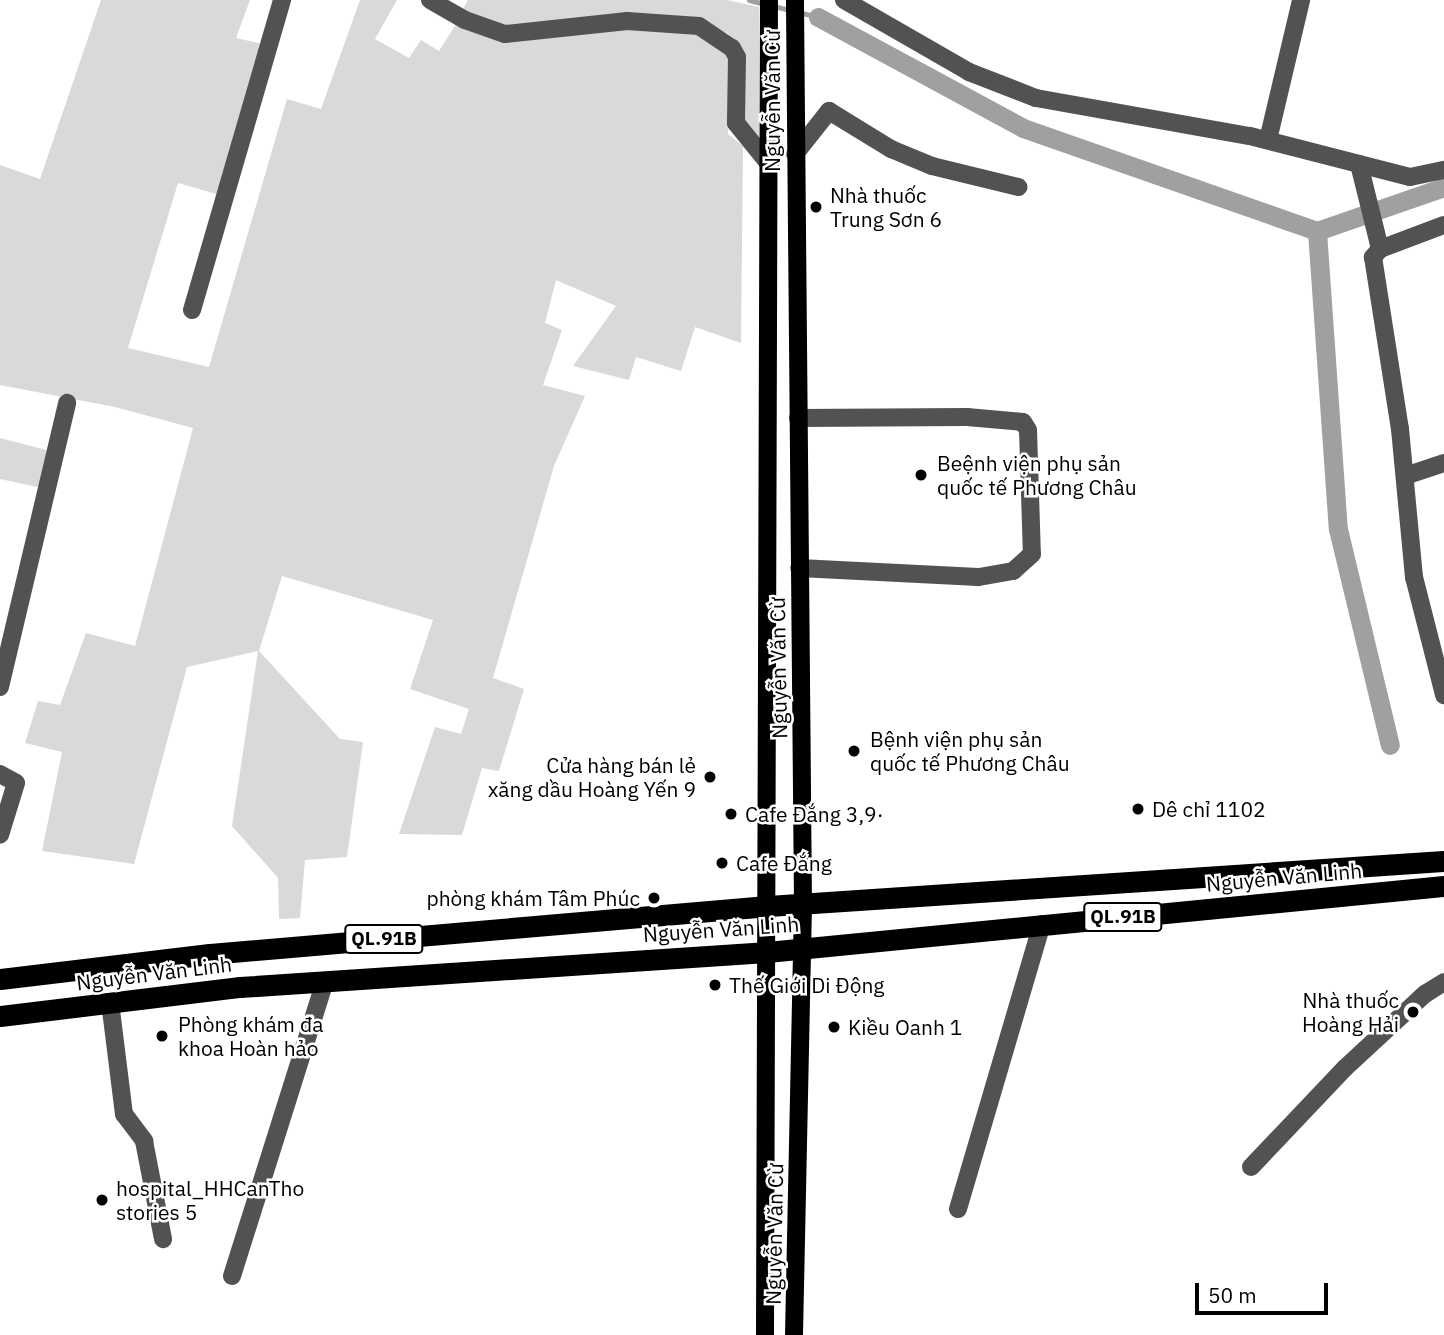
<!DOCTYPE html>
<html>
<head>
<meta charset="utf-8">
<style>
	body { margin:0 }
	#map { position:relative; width:1444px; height:1335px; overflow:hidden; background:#fff; font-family:"IBM Plex Sans",sans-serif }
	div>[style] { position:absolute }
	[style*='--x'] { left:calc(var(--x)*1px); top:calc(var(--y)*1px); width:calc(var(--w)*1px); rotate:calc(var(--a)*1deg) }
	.green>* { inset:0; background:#d9d9d9 }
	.stream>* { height:5px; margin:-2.5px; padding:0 2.5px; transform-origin:2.5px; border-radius:2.5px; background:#a0a0a0 }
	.canal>* { height:19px; margin:-9.5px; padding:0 9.5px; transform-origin:9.5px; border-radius:9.5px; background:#a0a0a0 }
	.minor>* { height:18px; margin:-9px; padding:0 9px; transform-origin:9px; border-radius:9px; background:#525252 }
	.major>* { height:18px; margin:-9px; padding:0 9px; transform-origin:9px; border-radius:9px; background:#000 }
	.highway>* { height:21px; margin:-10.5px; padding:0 10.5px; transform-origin:10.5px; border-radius:10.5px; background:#000 }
	.dots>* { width:19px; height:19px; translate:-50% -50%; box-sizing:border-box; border:4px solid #fff; border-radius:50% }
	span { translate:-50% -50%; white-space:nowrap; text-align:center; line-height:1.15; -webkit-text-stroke:5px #fff; paint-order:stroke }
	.shield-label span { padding:2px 5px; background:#fff; border:2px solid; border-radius:5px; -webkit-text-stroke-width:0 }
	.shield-label { font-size:19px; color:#000; font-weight:700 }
	.street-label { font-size:21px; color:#000 }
	.poi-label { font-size:21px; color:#000 }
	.left { translate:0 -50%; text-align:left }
	.right { translate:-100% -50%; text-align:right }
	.scale { position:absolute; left:1195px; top:1283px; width:133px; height:32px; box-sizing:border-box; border:4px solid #000; border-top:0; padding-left:9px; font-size:21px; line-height:24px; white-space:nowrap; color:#000; -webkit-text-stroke:5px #fff; paint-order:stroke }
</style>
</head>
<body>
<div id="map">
	<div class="green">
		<div style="clip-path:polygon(101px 0,250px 0,236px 38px,263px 44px,220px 195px,178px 183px,128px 348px,209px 367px,287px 99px,321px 109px,360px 0,397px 0,375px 39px,409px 58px,421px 40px,439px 51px,458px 21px,489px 36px,676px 27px,715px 41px,731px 58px,728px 134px,743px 146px,741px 343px,695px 327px,681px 371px,636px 357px,629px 380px,573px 366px,616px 306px,556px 280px,545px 323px,562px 330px,543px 385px,585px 396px,554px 466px,493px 678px,524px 689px,499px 771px,482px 768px,462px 835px,399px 834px,435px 727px,461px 734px,469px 709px,410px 689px,433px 620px,282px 576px,259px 651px,340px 739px,363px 742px,347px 857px,305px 860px,300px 918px,279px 919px,278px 878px,232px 826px,258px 651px,187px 667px,134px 864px,42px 851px,62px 752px,25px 743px,38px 701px,60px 705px,86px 633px,135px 646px,193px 428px,115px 407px,0 385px,0 165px,40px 179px)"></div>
		<div style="clip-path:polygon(468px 0,727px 0,759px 7px,759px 142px,745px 126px,735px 41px,727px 33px,667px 15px,497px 28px,460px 14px)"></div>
		<div style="clip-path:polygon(0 438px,50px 451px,42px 488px,0 479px)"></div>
	</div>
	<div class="stream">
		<div style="--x:749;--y:0;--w:71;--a:13.8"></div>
	</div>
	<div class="canal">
		<div style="--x:818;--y:17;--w:233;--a:28.4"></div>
		<div style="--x:1023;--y:128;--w:312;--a:19.3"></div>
		<div style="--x:1317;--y:231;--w:134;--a:-19.1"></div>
		<div style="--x:1317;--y:231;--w:299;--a:86"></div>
		<div style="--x:1338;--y:529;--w:222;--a:76.5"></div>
	</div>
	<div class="minor">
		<div style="--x:430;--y:0;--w:40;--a:29.7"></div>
		<div style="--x:465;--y:20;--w:42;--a:19.3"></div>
		<div style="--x:505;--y:34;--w:123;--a:-6.1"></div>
		<div style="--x:627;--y:21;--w:72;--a:4"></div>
		<div style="--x:699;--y:26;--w:40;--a:34"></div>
		<div style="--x:732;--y:48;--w:10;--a:61"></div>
		<div style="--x:737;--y:57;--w:66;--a:90.9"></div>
		<div style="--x:736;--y:123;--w:54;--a:51"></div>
		<div style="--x:844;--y:0;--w:144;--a:29.9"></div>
		<div style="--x:969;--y:72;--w:72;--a:21.2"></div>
		<div style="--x:1036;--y:98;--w:217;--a:10.1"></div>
		<div style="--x:1250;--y:136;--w:165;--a:14.4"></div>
		<div style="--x:1410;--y:177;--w:35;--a:-12"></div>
		<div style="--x:1268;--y:140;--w:144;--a:-76.7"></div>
		<div style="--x:795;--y:154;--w:55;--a:-51.7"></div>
		<div style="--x:829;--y:111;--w:73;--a:31.5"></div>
		<div style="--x:891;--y:149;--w:44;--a:22.5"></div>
		<div style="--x:932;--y:166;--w:89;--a:13.7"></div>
		<div style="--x:1359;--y:164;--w:88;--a:76.1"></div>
		<div style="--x:1444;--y:225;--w:68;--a:159.4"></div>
		<div style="--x:1380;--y:249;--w:11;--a:131"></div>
		<div style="--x:1373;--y:257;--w:174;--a:81.1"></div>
		<div style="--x:1400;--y:429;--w:149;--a:84.6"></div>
		<div style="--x:1414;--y:577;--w:122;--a:75.7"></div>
		<div style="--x:192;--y:310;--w:323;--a:-73.8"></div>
		<div style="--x:798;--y:418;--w:169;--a:-0.3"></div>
		<div style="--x:967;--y:417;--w:56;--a:5.1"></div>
		<div style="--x:1023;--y:422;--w:9;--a:58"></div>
		<div style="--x:1028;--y:430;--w:124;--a:88.2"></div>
		<div style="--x:1032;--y:554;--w:25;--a:138"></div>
		<div style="--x:1013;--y:571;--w:36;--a:170"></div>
		<div style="--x:978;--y:577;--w:179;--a:-177.1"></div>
		<div style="--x:1405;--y:476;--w:41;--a:-18.4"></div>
		<div style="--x:0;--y:687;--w:292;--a:-76.7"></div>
		<div style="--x:0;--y:774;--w:18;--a:29"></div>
		<div style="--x:16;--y:783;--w:54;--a:107.1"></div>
		<div style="--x:110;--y:1002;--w:113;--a:82.9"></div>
		<div style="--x:124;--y:1114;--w:34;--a:53"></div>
		<div style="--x:144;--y:1141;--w:100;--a:79"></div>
		<div style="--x:1251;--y:1167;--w:137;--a:-46.5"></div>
		<div style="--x:1345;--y:1068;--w:109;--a:-42.8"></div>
		<div style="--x:1425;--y:994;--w:22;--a:-32"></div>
		<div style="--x:958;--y:1209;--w:297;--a:-73.6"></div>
		<div style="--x:232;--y:1276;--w:309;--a:-72.5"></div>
	</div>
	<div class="major">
		<div style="--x:765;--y:1335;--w:1335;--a:-89.83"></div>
		<div style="--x:794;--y:1335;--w:431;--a:-88.8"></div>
		<div style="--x:803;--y:904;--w:904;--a:-90.51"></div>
	</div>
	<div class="highway">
		<div style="--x:0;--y:979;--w:211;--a:-6.8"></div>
		<div style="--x:210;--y:954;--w:560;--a:-4.92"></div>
		<div style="--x:768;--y:906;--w:677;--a:-3.81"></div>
		<div style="--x:0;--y:1016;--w:242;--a:-6.9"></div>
		<div style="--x:240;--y:987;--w:528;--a:-3.8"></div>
		<div style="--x:767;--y:952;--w:680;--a:-5.57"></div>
	</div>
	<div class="dots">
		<div style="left:816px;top:207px;background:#000"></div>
		<div style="left:921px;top:475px;background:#000"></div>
		<div style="left:854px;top:751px;background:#000"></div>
		<div style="left:710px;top:777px;background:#000"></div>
		<div style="left:1138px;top:809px;background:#000"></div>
		<div style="left:731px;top:814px;background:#000"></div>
		<div style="left:722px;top:863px;background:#000"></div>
		<div style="left:654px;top:898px;background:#000"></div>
		<div style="left:715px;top:985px;background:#000"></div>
		<div style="left:1413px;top:1012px;background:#000"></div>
		<div style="left:834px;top:1027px;background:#000"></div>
		<div style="left:162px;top:1036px;background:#000"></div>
		<div style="left:102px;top:1200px;background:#000"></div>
	</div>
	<div class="shield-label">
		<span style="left:1123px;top:917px">QL.91B</span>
		<span style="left:384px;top:939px">QL.91B</span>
	</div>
	<div class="street-label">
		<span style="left:772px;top:101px;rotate:-90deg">Nguyễn Văn Cừ</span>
		<span style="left:778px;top:668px;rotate:-91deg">Nguyễn Văn Cừ</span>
		<span style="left:1284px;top:877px;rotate:-5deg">Nguyễn Văn Linh</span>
		<span style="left:721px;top:929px;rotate:-4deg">Nguyễn Văn Linh</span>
		<span style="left:154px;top:973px;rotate:-7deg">Nguyễn Văn Linh</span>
		<span style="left:774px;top:1234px;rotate:-89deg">Nguyễn Văn Cừ</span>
	</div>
	<div class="poi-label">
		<span class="left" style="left:830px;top:207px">Nhà thuốc<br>Trung Sơn 6</span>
		<span class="left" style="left:937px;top:475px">Beệnh viện phụ sản<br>quốc tế Phương Châu</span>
		<span class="left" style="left:870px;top:751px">Bệnh viện phụ sản<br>quốc tế Phương Châu</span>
		<span class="right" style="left:696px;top:777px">Cửa hàng bán lẻ<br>xăng dầu Hoàng Yến 9</span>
		<span class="left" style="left:1152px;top:809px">Dê chỉ 1102</span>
		<span class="left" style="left:745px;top:814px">Cafe Đắng 3,9·</span>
		<span class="left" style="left:736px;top:863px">Cafe Đắng</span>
		<span class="right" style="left:640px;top:898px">phòng khám Tâm Phúc</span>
		<span class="left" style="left:729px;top:985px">Thế Giới Di Động</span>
		<span class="right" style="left:1399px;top:1012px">Nhà thuốc<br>Hoàng Hải</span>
		<span class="left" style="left:178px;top:1036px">Phòng khám đa<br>khoa Hoàn hảo</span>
		<span class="left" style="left:848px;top:1027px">Kiều Oanh 1</span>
		<span class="left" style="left:116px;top:1200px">hospital_HHCanTho<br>stories 5</span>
	</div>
	<div class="scale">50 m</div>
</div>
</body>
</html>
